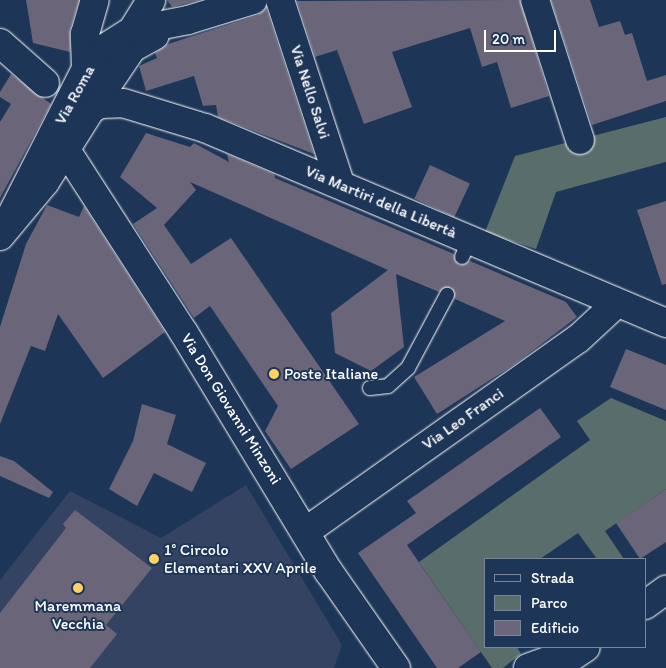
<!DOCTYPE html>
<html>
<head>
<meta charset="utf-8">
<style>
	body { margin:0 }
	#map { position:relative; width:666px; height:668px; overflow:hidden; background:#1d3557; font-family:Itim,sans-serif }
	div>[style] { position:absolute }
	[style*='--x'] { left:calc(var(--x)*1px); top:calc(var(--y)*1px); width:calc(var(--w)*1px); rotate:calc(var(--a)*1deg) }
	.built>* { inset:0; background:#344361 }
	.green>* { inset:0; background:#596e6a }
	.building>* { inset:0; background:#6a6579; transform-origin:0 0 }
	.roads { filter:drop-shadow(0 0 1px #fff) drop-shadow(0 0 1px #fff) }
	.service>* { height:14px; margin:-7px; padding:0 7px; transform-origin:7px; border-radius:7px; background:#1d3557 }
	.minor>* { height:28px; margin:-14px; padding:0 14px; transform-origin:14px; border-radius:14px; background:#1d3557 }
	.secondary>* { height:28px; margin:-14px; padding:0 14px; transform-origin:14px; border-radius:14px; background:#1d3557 }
	.dots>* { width:14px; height:14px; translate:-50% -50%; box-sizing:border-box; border:2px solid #1d3557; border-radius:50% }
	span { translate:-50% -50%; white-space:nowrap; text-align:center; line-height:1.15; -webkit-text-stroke:4px #1d3557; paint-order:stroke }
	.street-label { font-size:16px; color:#fff }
	.poi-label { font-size:16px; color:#fff }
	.left { translate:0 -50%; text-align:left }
	.legend { position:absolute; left:484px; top:558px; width:162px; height:90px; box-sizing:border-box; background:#1d3557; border:1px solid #77869a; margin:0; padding:6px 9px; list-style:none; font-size:15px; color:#fff }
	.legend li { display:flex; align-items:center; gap:10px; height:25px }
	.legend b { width:25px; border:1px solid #77869a }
	.scale { position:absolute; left:484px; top:30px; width:72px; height:22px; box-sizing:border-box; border:2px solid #fff; border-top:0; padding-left:6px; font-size:15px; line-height:18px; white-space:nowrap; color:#fff; -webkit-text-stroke:4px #1d3557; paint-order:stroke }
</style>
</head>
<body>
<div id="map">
	<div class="built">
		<div style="clip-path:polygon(246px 485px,342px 645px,334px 668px,0 668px,0 580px,70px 491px,161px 538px)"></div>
	</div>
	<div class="green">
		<div style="clip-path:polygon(666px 117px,666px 162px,556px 192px,536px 249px,485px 232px,515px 156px)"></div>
		<div style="clip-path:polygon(611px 398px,666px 421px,666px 489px,605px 531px,624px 559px,597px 559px,578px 533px,540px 559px,485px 559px,485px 647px,517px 647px,521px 654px,503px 668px,492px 668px,419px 562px,590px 440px,577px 421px)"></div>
	</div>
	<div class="building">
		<div style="clip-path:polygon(26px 0,79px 0,70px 30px,70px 52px,33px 43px)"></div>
		<div style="clip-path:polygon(167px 0,200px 0,172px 7px)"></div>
		<div style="clip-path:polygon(520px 0,549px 96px,511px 108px,497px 62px,482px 67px,470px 28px,392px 52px,412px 107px,364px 124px,337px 50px,315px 57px,297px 1px)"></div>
		<div style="clip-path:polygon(551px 0,590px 0,599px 27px,620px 21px,625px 35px,632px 33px,647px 81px,666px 75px,666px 101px,592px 125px)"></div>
		<div style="clip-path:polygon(266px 8px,314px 154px,218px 117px,216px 105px,203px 106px,194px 76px,146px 91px,139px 66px,157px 58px,155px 53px,168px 44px,258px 15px)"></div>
		<div style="clip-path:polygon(11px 74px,51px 104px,0 198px,0 122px,11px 104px,0 97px,0 92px)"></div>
		<div style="clip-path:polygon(146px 133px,190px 147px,194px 143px,229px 162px,227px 154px,274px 174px,275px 178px,454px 254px,459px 265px,470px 261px,566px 302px,577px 317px,515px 364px,437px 414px,414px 377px,505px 321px,455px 299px,451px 287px,439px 292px,396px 274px,404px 347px,371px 371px,335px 353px,331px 313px,388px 270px,190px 182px,196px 190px,164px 225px,191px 264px,231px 238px,359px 424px,291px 469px,265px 431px,278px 406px,210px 306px,194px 318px,133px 224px,157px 208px,120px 177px)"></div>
		<div style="left:430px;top:165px;width:44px;height:37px;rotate:25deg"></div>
		<div style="clip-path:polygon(666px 201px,666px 284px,662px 285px,637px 210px)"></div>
		<div style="clip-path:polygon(47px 205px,79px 217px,84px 206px,165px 332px,103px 378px,58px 314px,45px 351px,31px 346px,0 424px,0 327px,26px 244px)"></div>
		<div style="clip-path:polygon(626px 349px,666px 365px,666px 410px,610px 387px)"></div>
		<div style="clip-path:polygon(142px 404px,176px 415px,167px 444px,206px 463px,192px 492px,154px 473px,137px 506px,109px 489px,133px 441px)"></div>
		<div style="clip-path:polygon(540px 408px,561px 437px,407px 545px,481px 652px,458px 668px,437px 668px,358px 553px,416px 513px,407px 501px)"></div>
		<div style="clip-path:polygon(0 456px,14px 461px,53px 492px,49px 498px,0 476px)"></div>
		<div style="clip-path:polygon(666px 489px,666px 542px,640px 559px,616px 523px)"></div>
		<div style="clip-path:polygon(75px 510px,152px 568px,106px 625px,117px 634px,90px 668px,0 668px,0 613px,66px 528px,63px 524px)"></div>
	</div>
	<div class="roads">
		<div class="service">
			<div style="--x:462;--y:257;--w:20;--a:-66"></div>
			<div style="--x:370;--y:388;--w:18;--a:-6"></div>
			<div style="--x:388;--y:386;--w:27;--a:-42"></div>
			<div style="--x:408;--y:368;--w:83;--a:-61.9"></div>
		</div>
		<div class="minor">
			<div style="--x:280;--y:0;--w:194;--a:71.9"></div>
			<div style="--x:535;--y:0;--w:147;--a:72.2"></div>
			<div style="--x:132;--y:31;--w:36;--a:-58"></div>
			<div style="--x:0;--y:43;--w:60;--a:41.6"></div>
			<div style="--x:86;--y:69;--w:35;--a:-92"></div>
			<div style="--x:85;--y:34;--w:35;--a:-74"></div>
			<div style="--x:91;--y:109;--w:73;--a:-56.1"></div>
			<div style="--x:132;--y:48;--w:26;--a:-29"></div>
			<div style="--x:66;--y:150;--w:218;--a:57.2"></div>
			<div style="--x:184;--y:333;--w:280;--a:58.8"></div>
			<div style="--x:329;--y:572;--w:117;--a:55.1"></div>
			<div style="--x:9;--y:220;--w:169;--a:-63"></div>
			<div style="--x:86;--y:69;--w:26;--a:-50"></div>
			<div style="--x:103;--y:49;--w:34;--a:-32"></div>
			<div style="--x:132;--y:31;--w:57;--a:-11.1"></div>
			<div style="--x:188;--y:20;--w:68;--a:-17.1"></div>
			<div style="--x:305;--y:532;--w:334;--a:-35.3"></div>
			<div style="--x:578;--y:339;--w:53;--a:-42.7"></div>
			<div style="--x:528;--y:668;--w:55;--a:-20.1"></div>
		</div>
		<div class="secondary">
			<div style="--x:0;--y:236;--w:70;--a:-50.2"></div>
			<div style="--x:45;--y:182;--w:86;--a:-57.8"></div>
			<div style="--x:91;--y:109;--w:10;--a:-29"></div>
			<div style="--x:100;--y:104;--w:23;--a:-2"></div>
			<div style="--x:123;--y:103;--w:86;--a:17"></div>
			<div style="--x:205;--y:128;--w:501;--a:22.93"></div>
			<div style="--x:645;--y:605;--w:26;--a:-36"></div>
			<div style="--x:555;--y:668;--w:37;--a:-34"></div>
		</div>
	</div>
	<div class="dots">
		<div style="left:274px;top:374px;background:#ffd166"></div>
		<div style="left:154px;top:559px;background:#ffd166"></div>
		<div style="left:78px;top:588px;background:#ffd166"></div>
	</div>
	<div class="street-label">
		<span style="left:310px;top:92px;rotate:72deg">Via Nello Salvi</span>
		<span style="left:75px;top:95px;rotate:-61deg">Via Roma</span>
		<span style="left:381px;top:202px;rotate:23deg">Via Martiri della Libertà</span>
		<span style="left:231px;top:409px;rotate:58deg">Via Don Giovanni Minzoni</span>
		<span style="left:463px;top:419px;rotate:-35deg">Via Leo Franci</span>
	</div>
	<div class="poi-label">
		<span class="left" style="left:284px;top:374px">Poste Italiane</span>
		<span class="left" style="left:164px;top:559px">1° Circolo<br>Elementari XXV Aprile</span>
		<span style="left:78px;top:615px">Maremmana<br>Vecchia</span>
	</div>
	<ul class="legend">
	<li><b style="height:6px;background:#1d3557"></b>Strada</li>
	<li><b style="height:14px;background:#596e6a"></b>Parco</li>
	<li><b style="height:14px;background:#6a6579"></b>Edificio</li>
	</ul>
	<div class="scale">20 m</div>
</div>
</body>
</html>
